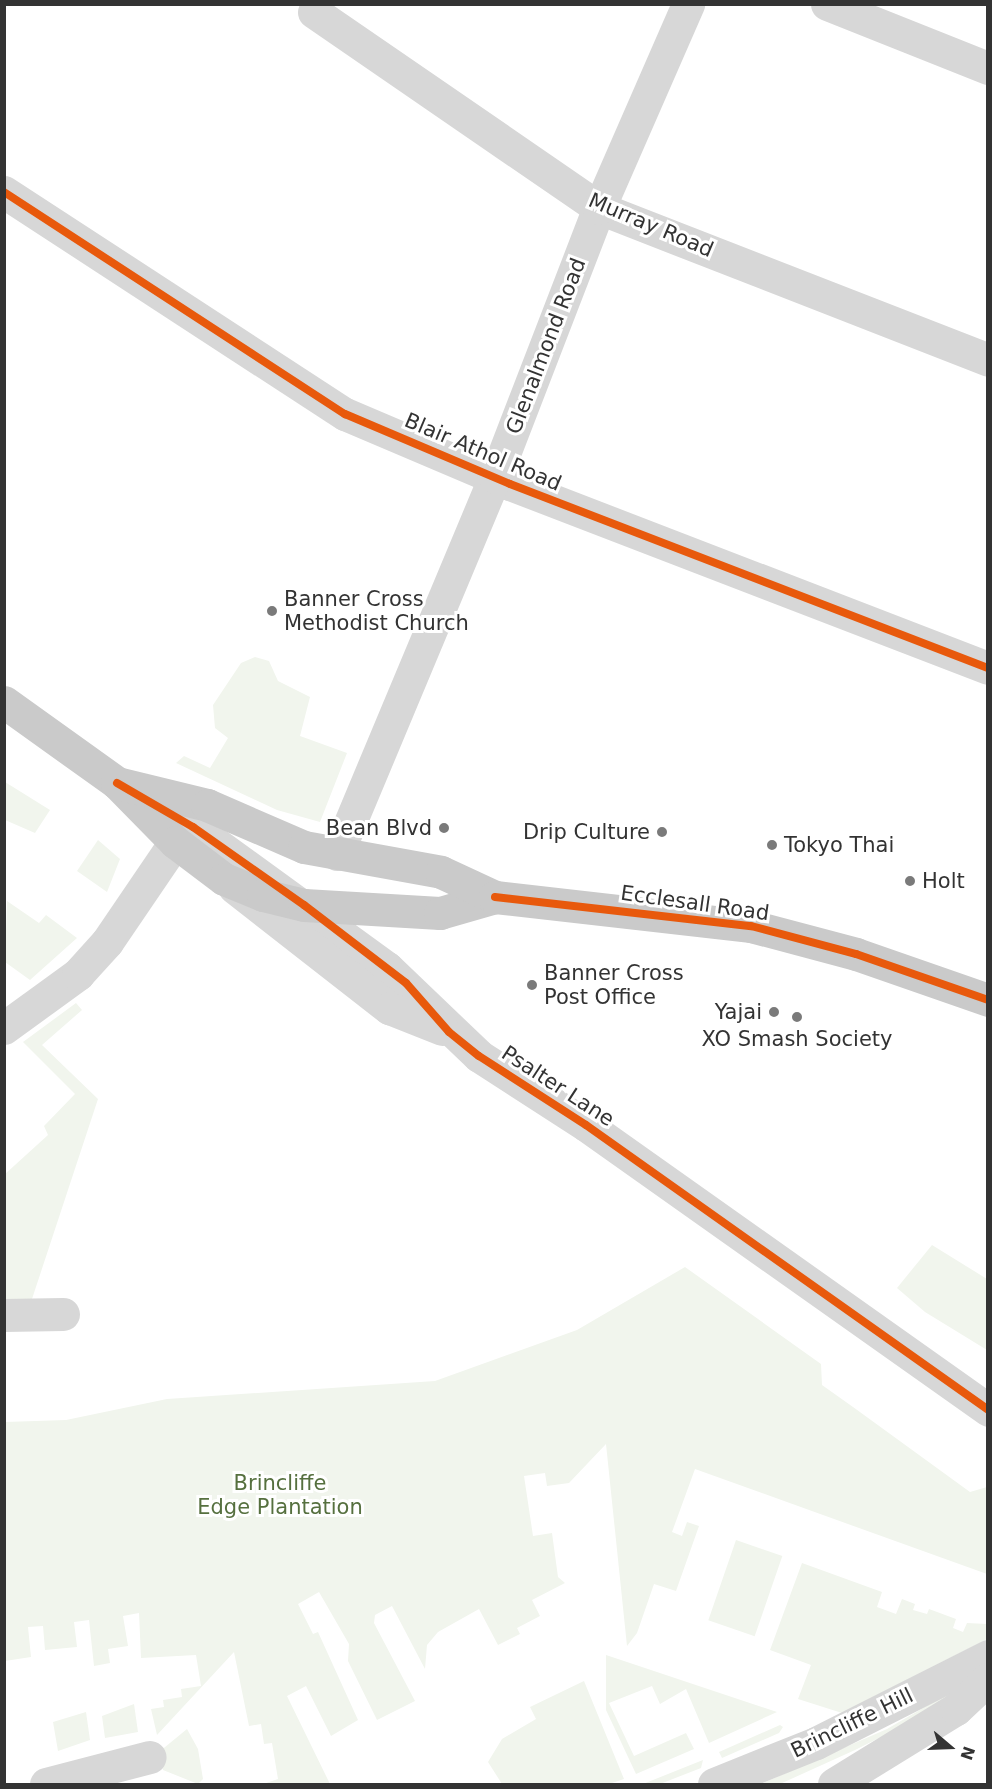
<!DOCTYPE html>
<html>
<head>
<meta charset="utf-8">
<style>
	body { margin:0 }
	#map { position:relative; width:992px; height:1789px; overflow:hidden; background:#fff; font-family:"DejaVu Sans",sans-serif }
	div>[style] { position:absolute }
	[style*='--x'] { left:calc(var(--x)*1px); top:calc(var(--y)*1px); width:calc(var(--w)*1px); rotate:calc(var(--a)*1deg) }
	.green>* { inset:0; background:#f1f5ed; transform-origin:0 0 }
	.minor>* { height:33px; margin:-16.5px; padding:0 16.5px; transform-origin:16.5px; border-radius:16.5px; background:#d7d7d7 }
	.major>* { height:33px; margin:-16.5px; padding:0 16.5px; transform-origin:16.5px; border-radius:16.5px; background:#cacaca }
	.cycleway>* { height:8px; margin:-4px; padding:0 4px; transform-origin:4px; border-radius:4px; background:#e8590c }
	.dots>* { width:16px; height:16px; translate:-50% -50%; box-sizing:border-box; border:3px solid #fff; border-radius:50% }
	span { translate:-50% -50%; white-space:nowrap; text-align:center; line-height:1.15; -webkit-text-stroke:6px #fff; paint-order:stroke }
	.street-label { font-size:21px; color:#333 }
	.poi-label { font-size:21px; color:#333 }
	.left { translate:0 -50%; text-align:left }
	.right { translate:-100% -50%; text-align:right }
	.park-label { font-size:21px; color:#56703f }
	.frame { position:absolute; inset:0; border:6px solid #333; pointer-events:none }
	.north { position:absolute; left:920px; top:1717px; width:60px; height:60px; -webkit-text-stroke:4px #fff; paint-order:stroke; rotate:109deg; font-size:16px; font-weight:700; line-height:24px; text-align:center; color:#333 }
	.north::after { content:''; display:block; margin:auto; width:21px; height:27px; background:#333; clip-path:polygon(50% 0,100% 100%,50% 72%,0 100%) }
</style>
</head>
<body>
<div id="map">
	<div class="green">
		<div style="clip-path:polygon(255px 657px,269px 661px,278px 681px,310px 697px,300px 736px,347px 753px,320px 822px,277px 810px,176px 763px,184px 756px,210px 768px,228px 738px,215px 728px,213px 705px,241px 663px)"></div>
		<div style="clip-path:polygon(5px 782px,50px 810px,35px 833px,5px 820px)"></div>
		<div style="clip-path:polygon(98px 840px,120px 859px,107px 892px,77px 871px)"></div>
		<div style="clip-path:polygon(7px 901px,39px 923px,46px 915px,77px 938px,30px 980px,5px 962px)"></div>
		<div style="clip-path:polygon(76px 1003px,82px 1010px,42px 1045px,98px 1099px,31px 1302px,5px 1302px,4px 1175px,48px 1135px,44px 1126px,75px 1094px,23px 1042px)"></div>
		<div style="clip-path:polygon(932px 1245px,987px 1279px,987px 1350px,925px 1312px,897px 1288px)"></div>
		<div style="clip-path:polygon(685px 1267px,821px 1364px,822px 1385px,853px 1407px,970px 1492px,987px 1487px,987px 1574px,695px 1469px,672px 1532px,682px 1536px,687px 1522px,699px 1526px,676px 1591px,654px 1584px,637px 1633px,627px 1646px,606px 1444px,569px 1483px,547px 1486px,545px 1473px,524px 1476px,533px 1536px,552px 1533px,558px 1577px,565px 1583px,532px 1600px,540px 1616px,517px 1628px,520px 1634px,498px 1645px,479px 1609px,438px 1632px,427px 1645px,425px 1669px,392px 1606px,375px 1615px,374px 1623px,415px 1701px,377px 1720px,348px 1661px,349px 1644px,319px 1592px,298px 1604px,313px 1634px,318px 1632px,358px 1720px,331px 1736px,306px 1686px,287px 1696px,330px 1784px,263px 1784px,278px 1779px,272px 1743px,264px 1744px,261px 1724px,249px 1726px,234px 1652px,157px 1735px,151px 1709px,164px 1707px,163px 1700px,182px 1697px,181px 1689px,201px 1686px,196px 1655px,141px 1658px,139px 1613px,123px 1616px,128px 1646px,108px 1649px,110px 1663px,94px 1666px,89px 1620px,74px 1622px,77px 1647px,45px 1650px,43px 1626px,28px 1627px,31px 1657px,5px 1661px,5px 1422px,66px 1420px,167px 1399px,435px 1381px,577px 1330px)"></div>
		<div style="left:736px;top:1540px;width:49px;height:85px;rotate:19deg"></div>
		<div style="clip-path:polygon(802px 1563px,882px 1592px,877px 1607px,896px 1614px,902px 1599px,915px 1604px,913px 1610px,927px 1614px,929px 1609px,956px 1619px,953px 1628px,963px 1632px,967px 1623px,987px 1624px,987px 1639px,842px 1713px,798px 1699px,811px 1665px,770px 1650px)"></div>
		<div style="clip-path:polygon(606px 1655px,777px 1712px,709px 1743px,686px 1689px,660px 1704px,652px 1686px,609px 1703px,634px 1756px,686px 1733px,694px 1749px,636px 1774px,606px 1710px)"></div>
		<div style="clip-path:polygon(584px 1681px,624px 1779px,609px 1784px,502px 1784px,488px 1762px,502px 1739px,536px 1719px,530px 1707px)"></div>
		<div style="clip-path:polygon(956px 1689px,923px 1716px,855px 1750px,780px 1784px,761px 1784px,887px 1729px)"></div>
		<div style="clip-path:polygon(134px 1704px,138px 1732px,105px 1738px,102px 1716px)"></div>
		<div style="clip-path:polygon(86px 1712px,90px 1740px,58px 1751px,53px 1722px)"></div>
		<div style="clip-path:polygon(780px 1725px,783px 1727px,779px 1733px,722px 1758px,719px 1752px)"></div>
		<div style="clip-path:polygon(187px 1729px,198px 1749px,203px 1779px,198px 1784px,163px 1770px,159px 1752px)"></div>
		<div style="clip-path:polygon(703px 1760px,701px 1768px,660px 1784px,643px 1784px)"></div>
	</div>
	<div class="minor">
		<div style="--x:827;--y:4;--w:173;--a:21.7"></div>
		<div style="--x:314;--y:12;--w:346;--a:34.5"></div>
		<div style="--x:599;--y:208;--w:418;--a:21.3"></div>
		<div style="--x:4;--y:192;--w:407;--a:33.1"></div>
		<div style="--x:345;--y:414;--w:179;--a:23"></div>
		<div style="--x:510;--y:484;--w:512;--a:21.05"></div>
		<div style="--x:132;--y:791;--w:71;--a:30.5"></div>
		<div style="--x:193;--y:827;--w:240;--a:36"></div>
		<div style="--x:387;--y:968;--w:127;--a:43.7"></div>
		<div style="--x:479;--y:1056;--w:127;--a:32.8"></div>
		<div style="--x:586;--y:1125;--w:493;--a:35.3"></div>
		<div style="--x:337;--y:854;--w:409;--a:-67.3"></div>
		<div style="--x:495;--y:477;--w:288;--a:-68.9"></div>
		<div style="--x:599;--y:208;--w:223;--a:-66.4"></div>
		<div style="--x:234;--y:887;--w:197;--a:38"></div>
		<div style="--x:389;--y:1008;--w:57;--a:21.6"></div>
		<div style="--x:4;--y:1028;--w:92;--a:-36.1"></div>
		<div style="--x:78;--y:974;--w:43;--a:-47.8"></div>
		<div style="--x:107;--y:942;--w:121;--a:-55.8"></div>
		<div style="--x:4;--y:1315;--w:59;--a:-1"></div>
		<div style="--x:46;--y:1784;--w:107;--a:-14.6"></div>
		<div style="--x:714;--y:1784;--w:110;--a:-21.9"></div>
		<div style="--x:816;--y:1743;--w:193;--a:-26.8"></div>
		<div style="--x:834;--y:1784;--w:143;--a:-31.6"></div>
		<div style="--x:956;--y:1709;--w:44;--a:-43.2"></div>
	</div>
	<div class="major">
		<div style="--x:4;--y:702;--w:139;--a:35.6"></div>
		<div style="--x:117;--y:783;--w:83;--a:45.5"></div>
		<div style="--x:175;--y:842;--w:61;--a:37.1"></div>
		<div style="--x:224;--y:879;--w:42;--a:22.3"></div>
		<div style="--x:263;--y:895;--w:42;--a:13.7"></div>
		<div style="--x:304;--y:905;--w:136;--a:3.4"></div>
		<div style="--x:440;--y:913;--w:57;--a:-16.2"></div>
		<div style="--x:117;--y:783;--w:93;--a:13.7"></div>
		<div style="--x:207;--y:805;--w:106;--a:23.4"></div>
		<div style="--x:304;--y:847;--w:139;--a:10.3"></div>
		<div style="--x:441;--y:872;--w:60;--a:24.8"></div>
		<div style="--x:495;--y:897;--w:258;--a:6.5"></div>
		<div style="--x:751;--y:926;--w:109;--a:14.9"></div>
		<div style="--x:856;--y:954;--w:140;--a:19.2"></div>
	</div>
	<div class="cycleway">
		<div style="--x:4;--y:192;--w:407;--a:33.1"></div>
		<div style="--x:345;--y:414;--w:179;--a:23"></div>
		<div style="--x:510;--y:484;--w:512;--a:21.05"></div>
		<div style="--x:117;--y:783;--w:88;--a:30.1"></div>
		<div style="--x:193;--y:827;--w:136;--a:35.1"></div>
		<div style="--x:304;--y:905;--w:128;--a:37.4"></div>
		<div style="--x:406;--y:983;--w:65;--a:48.7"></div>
		<div style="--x:449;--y:1032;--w:38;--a:39"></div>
		<div style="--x:479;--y:1056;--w:127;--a:32.8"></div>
		<div style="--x:586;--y:1125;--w:493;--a:35.3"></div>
		<div style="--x:495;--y:897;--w:258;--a:6.5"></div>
		<div style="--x:751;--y:926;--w:109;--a:14.9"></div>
		<div style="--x:856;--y:954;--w:140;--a:19.2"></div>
	</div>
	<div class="dots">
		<div style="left:272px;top:611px;background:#7a7a7a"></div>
		<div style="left:444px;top:828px;background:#7a7a7a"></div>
		<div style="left:662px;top:832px;background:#7a7a7a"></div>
		<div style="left:772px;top:845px;background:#7a7a7a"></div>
		<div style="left:910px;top:881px;background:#7a7a7a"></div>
		<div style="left:532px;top:985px;background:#7a7a7a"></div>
		<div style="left:774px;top:1012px;background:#7a7a7a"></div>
		<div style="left:797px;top:1017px;background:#7a7a7a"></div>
	</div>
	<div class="street-label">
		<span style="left:651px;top:225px;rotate:23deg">Murray Road</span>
		<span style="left:546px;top:346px;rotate:-69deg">Glenalmond Road</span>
		<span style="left:483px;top:452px;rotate:23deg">Blair Athol Road</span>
		<span style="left:695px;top:903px;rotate:8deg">Ecclesall Road</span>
		<span style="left:558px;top:1086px;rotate:33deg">Psalter Lane</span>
		<span style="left:852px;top:1723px;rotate:-26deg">Brincliffe Hill</span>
	</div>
	<div class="poi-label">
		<span class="left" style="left:284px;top:611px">Banner Cross<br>Methodist Church</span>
		<span class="right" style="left:432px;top:828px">Bean Blvd</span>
		<span class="right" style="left:650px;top:832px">Drip Culture</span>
		<span class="left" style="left:784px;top:845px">Tokyo Thai</span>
		<span class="left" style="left:922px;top:881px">Holt</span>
		<span class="left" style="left:544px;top:985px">Banner Cross<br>Post Office</span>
		<span class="right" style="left:762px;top:1012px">Yajai</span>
		<span style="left:797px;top:1039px">XO Smash Society</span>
	</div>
	<div class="park-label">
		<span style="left:280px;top:1495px">Brincliffe<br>Edge Plantation</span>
	</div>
	<div class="frame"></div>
	<div class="north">N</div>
</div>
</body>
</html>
